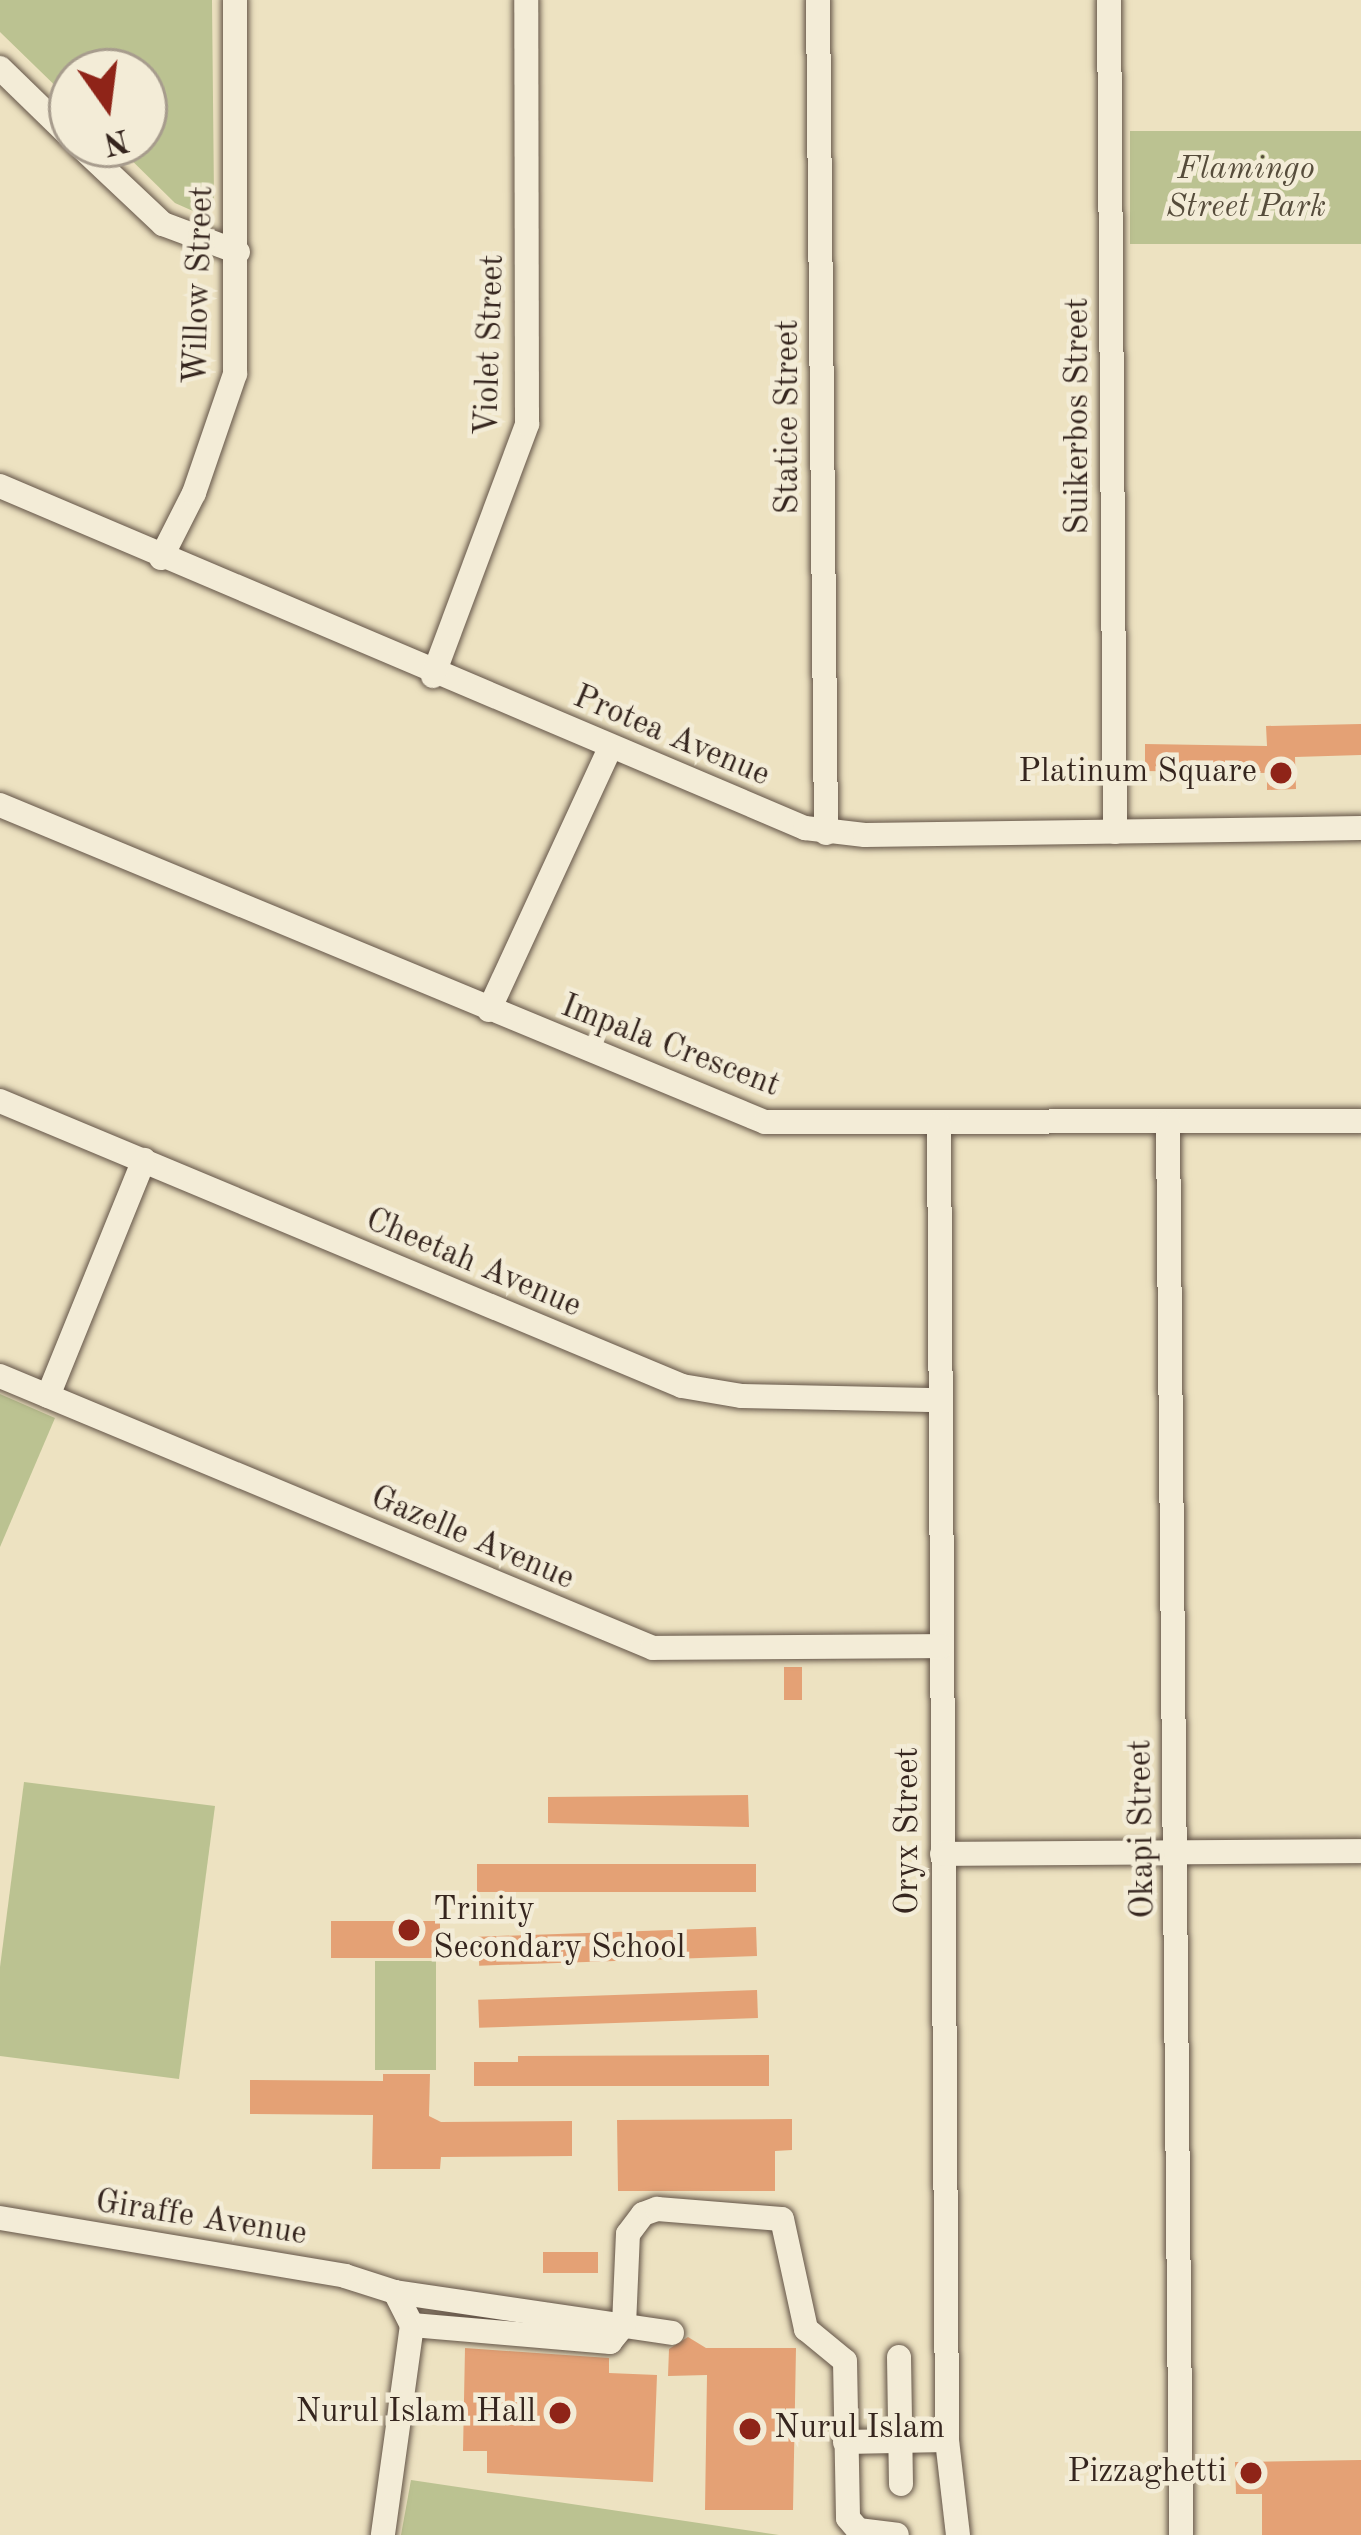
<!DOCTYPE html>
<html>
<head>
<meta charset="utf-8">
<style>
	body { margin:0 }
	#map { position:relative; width:1361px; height:2535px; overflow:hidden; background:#ede2c1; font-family:"Old Standard TT",serif }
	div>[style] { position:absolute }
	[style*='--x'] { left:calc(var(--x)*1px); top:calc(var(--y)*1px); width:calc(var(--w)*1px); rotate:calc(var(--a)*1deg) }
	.green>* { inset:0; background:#bbc291; transform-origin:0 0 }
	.building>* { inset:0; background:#e4a175; transform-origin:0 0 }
	.roads { filter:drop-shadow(0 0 3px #635447) drop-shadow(0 0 3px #635447) }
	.minor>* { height:24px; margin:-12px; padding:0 12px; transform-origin:12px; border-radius:12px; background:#f3ecd7 }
	.dots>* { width:33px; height:33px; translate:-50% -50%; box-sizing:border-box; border:6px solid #f3ecd7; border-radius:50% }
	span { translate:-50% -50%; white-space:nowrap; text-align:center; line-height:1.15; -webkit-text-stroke:9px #f3ecd7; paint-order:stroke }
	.park-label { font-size:33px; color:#564c3b; font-style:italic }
	.street-label { font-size:33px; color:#35251e }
	.poi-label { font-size:33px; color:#35251e }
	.right { translate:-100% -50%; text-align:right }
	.left { translate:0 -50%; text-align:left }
	.north { position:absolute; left:48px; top:48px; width:120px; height:120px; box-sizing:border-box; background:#f3ecd7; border:3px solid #a79c8d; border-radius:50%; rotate:166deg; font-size:33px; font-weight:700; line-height:48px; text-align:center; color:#35251e }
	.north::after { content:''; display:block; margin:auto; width:42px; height:54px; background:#8f2418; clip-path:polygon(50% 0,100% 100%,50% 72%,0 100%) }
</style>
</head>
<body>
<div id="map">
	<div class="green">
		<div style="clip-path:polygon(0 0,212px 0,214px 198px,193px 211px,175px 203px,115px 144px,144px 144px,144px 72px,72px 72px,72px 102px,0 32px)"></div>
		<div style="left:1361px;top:131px;width:113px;height:231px;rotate:90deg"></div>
		<div style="clip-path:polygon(0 1394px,55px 1418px,0 1547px)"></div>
		<div style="clip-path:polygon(24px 1782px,215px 1806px,179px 2079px,0 2056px,0 1967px)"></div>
		<div style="left:375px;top:1961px;width:61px;height:109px"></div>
		<div style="clip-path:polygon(411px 2480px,779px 2535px,401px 2535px)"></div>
	</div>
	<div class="building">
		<div style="clip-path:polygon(1361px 724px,1361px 755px,1295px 757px,1296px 789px,1267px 790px,1267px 773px,1145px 771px,1145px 744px,1267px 746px,1266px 726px)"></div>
		<div style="left:784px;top:1667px;width:18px;height:33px"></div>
		<div style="clip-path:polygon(748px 1795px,749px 1827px,548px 1823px,548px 1797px)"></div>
		<div style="left:756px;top:1864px;width:28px;height:279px;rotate:90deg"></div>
		<div style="left:440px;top:1921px;width:37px;height:109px;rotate:90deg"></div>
		<div style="left:756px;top:1927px;width:29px;height:278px;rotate:88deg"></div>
		<div style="left:757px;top:1990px;width:28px;height:279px;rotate:88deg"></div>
		<div style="clip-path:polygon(769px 2055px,769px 2086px,474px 2086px,474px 2062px,518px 2062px,518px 2056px)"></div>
		<div style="clip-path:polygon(383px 2074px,430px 2074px,429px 2116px,441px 2122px,572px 2121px,572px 2156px,441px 2157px,440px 2169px,372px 2169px,373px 2115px,250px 2114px,250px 2080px,383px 2081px)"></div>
		<div style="clip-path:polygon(792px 2119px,792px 2150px,775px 2151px,775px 2191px,618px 2191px,617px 2120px)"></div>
		<div style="left:598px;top:2252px;width:21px;height:55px;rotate:90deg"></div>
		<div style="clip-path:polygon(688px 2337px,706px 2348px,796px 2348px,793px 2510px,705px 2510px,707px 2375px,668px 2376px,669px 2349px)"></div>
		<div style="clip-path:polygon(465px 2348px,609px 2358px,609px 2373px,657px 2375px,653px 2482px,487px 2473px,487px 2451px,463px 2451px)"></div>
		<div style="clip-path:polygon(1361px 2460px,1361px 2535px,1262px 2535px,1262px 2494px,1236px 2494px,1235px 2462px)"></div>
	</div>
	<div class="roads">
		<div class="minor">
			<div style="--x:818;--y:0;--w:833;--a:89.45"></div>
			<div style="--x:1109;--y:0;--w:832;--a:89.59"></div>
			<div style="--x:0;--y:68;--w:100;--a:44.2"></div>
			<div style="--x:78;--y:144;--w:117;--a:43.3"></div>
			<div style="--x:163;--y:224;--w:80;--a:20.5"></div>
			<div style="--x:0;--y:486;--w:875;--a:23.02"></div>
			<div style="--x:805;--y:828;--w:60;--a:6.7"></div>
			<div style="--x:865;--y:835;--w:496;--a:-0.8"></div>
			<div style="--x:161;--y:558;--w:73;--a:-63.1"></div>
			<div style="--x:194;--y:493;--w:126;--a:-71"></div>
			<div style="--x:235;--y:374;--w:374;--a:-90"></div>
			<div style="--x:433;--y:676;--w:269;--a:-69.5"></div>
			<div style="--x:527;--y:424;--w:424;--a:-90.1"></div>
			<div style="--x:0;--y:805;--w:828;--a:22.51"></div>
			<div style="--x:765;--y:1122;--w:596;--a:-0.1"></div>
			<div style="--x:489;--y:1010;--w:289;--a:-65.2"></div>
			<div style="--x:0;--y:1101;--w:739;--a:22.68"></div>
			<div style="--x:682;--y:1386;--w:61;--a:9.5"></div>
			<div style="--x:742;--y:1396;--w:199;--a:1.2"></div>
			<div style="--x:1168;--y:1123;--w:1412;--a:89.47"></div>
			<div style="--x:939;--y:1124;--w:1316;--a:89.65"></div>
			<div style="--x:947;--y:2440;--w:96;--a:83.4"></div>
			<div style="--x:0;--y:1376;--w:707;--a:22.61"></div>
			<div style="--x:653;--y:1648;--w:289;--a:-0.4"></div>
			<div style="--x:48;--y:1396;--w:255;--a:-67.9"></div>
			<div style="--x:942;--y:1854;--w:419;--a:-0.4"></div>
			<div style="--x:0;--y:2218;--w:350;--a:9.5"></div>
			<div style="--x:345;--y:2276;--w:52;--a:17.7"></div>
			<div style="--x:395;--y:2292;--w:37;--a:63"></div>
			<div style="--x:412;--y:2325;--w:212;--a:97.9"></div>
			<div style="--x:395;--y:2292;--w:280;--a:8.4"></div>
			<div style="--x:412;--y:2325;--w:199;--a:4.9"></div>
			<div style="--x:610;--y:2342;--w:22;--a:-51"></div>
			<div style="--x:624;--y:2325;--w:91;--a:-87.5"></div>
			<div style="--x:628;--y:2234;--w:25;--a:-53"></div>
			<div style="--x:643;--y:2214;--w:15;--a:-20"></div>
			<div style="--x:657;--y:2209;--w:125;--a:4.6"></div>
			<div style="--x:782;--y:2219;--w:113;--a:77.7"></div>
			<div style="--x:806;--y:2329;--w:50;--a:39.4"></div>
			<div style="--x:845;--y:2361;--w:157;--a:88.9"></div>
			<div style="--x:848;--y:2518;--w:16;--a:50"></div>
			<div style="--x:858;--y:2530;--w:39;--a:7"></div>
			<div style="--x:899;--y:2357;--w:127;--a:89.1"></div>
			<div style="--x:845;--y:2442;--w:102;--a:-1.1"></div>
		</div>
	</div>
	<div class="dots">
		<div style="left:1281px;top:773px;background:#8f2418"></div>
		<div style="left:409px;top:1930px;background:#8f2418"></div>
		<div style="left:560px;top:2413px;background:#8f2418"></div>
		<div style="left:750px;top:2429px;background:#8f2418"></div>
		<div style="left:1251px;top:2473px;background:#8f2418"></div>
	</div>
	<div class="park-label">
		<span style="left:1246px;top:189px">Flamingo<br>Street Park</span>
	</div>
	<div class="street-label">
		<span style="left:200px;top:285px;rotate:-88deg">Willow Street</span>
		<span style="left:491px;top:345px;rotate:-88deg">Violet Street</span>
		<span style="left:1079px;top:416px;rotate:-90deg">Suikerbos Street</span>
		<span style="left:789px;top:417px;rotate:-90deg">Statice Street</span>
		<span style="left:671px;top:737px;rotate:23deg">Protea Avenue</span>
		<span style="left:670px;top:1047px;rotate:21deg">Impala Crescent</span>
		<span style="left:473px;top:1264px;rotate:23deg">Cheetah Avenue</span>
		<span style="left:472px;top:1539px;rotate:23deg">Gazelle Avenue</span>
		<span style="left:1143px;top:1829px;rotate:-91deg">Okapi Street</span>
		<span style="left:909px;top:1831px;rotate:-90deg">Oryx Street</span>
		<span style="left:201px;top:2219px;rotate:9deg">Giraffe Avenue</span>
	</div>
	<div class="poi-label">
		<span class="right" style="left:1257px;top:773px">Platinum Square</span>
		<span class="left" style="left:433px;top:1930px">Trinity<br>Secondary School</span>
		<span class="right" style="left:536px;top:2413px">Nurul Islam Hall</span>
		<span class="left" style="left:774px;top:2429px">Nurul Islam</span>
		<span class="right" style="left:1227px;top:2473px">Pizzaghetti</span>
	</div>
	<div class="north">N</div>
</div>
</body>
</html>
